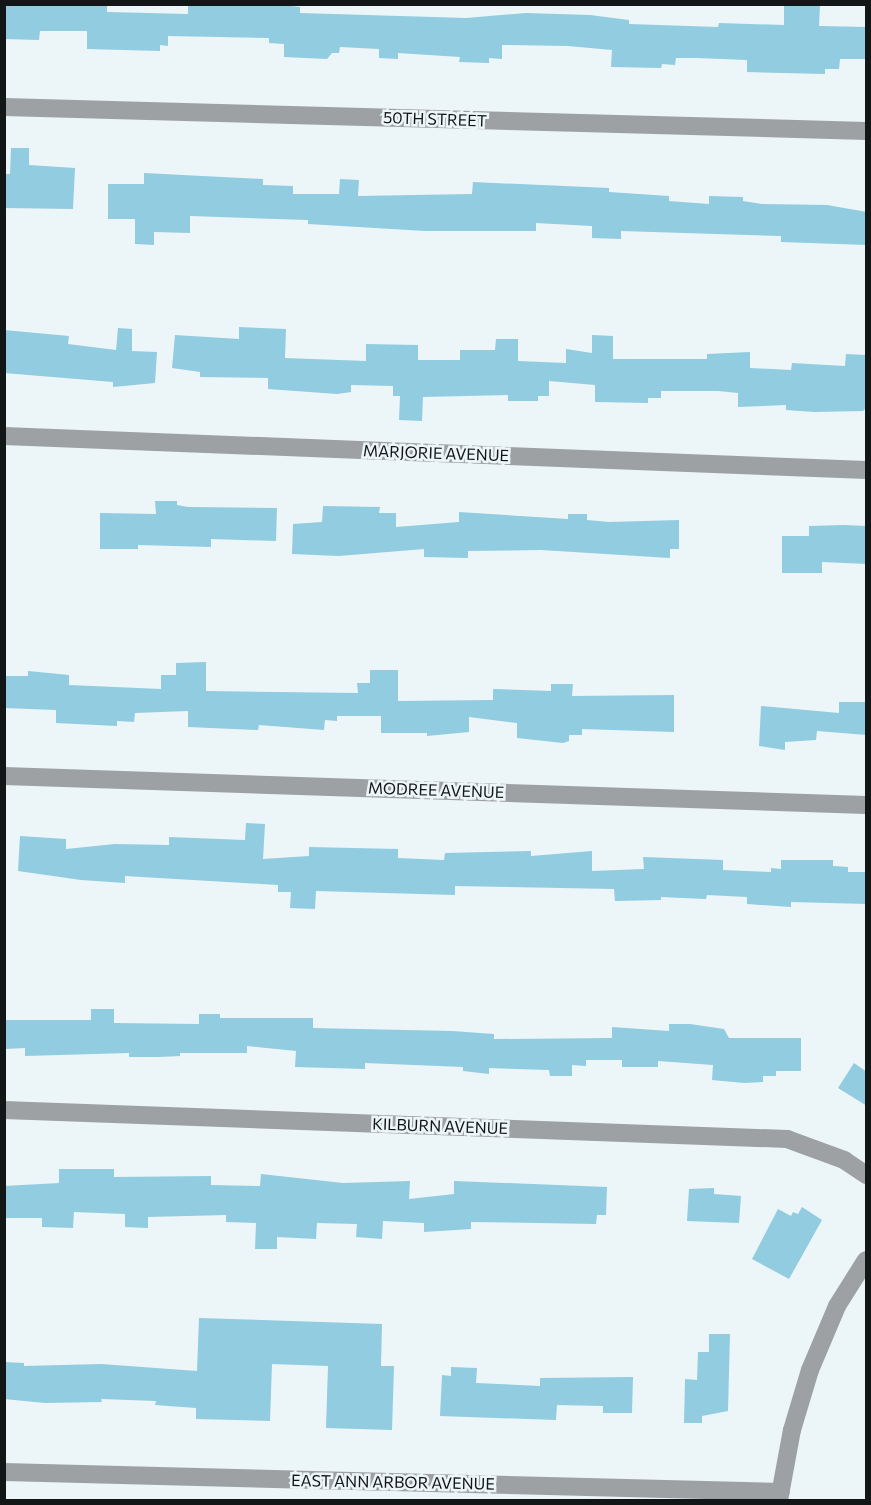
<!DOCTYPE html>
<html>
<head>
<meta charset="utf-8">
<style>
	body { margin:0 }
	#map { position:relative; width:871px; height:1505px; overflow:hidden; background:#ecf5f8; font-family:Commissioner,sans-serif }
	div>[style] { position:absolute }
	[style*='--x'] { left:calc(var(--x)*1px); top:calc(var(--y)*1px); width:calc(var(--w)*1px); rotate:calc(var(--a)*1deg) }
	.building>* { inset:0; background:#91cce0 }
	.minor>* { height:18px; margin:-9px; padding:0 9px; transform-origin:9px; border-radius:9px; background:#9da1a3 }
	span { translate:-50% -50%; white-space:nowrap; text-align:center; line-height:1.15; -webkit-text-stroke:5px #ecf5f8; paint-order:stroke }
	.street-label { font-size:16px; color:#131617 }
	.frame { position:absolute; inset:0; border:6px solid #131617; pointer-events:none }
</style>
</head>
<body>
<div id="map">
	<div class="building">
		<div style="clip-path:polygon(4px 4px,107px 4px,107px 12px,188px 14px,188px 4px,272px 4px,300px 7px,300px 13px,466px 18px,526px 13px,590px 15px,629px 20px,629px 24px,718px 27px,719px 23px,784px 25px,784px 4px,820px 5px,819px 26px,867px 27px,867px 59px,840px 59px,839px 69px,825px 69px,825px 74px,747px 72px,747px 60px,697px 58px,676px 58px,675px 65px,662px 64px,661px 68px,611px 67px,612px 50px,568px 46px,502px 45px,502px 59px,489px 58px,489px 63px,459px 62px,460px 57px,398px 53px,398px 59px,379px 58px,379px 49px,340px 47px,339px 53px,332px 53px,327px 59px,284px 57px,284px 44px,269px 43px,269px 38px,168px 36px,168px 46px,160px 45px,160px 51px,87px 49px,87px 31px,40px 31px,39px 40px,4px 39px)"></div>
		<div style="clip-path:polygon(11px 148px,29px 148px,29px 165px,75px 168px,73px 209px,4px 208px,4px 174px,10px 174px)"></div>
		<div style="clip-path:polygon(144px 173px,263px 179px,263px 185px,293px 186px,293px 194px,339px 194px,340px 179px,359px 180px,358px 196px,472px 194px,473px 182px,609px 188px,609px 192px,669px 196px,669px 201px,709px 204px,709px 196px,743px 197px,743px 201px,762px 204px,827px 205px,867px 212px,867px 245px,781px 242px,781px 236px,621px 231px,621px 239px,592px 238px,592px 226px,536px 223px,536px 231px,425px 231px,308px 224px,308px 220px,190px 216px,190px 233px,154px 232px,154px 245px,135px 244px,135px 219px,108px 219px,108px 184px,144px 184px)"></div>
		<div style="clip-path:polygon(239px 327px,286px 329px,285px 358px,366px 361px,366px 344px,418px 345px,418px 360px,460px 360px,460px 350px,495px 350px,496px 339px,518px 339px,518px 361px,566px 363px,566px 349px,592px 353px,592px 335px,613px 336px,613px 359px,707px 359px,707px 354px,750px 352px,750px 368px,791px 370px,792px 363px,845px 366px,846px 354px,866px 355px,867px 407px,863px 411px,814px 412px,786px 410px,786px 405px,738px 407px,738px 393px,718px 391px,661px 391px,661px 398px,648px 398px,648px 403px,595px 402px,595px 385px,549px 381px,549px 396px,538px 396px,538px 401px,508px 401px,508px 395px,423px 397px,422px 421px,399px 420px,400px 396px,393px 396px,393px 386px,351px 385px,351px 392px,337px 394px,268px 389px,268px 378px,200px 377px,200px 372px,172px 368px,175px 335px,239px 339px)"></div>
		<div style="clip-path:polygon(118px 328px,132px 329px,132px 351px,157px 352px,155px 383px,113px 387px,113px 382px,4px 373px,4px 330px,69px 336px,68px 344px,116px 350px)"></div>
		<div style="clip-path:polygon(155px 501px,177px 501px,177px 505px,188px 507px,277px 508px,276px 541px,211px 539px,211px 547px,138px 545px,138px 549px,100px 549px,100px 513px,156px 514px)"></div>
		<div style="clip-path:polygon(323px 506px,380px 507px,379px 513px,396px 513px,396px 527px,459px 522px,459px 512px,568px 519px,568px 514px,587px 514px,587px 520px,609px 522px,679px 520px,679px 549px,670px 549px,670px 558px,541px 550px,468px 551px,468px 558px,424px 557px,424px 549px,339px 556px,292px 554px,293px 524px,322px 522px)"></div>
		<div style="clip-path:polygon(844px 525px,867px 526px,867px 564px,822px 562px,822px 573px,782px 573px,782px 536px,809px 536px,809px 526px)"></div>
		<div style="clip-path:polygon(206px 662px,206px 691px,358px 693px,357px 683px,370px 683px,370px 670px,398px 670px,398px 701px,493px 700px,493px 689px,551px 691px,551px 684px,573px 684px,572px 696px,674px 695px,674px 732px,582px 729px,582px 735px,569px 735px,569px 741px,563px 743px,517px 738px,517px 723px,469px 717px,469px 732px,427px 736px,427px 733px,381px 733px,381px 716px,337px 716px,337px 721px,325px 720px,324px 730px,259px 725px,258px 730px,188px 727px,188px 711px,135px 713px,134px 722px,117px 721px,117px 726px,56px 723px,56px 710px,4px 708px,4px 676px,28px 676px,28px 671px,69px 675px,69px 685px,161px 689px,161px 675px,176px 675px,176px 663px)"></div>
		<div style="clip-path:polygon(839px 702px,867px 702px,867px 735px,817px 731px,816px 740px,785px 742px,785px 750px,759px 746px,761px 706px,839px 713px)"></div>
		<div style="clip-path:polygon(246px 823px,265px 824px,263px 859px,309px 856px,309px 847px,398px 849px,398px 858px,444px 860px,445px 853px,531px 851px,531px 856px,592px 851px,592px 871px,644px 869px,643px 857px,723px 860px,723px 870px,771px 872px,771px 868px,781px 869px,781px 860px,833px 860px,833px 866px,848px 867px,848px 872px,867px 872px,867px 904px,791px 902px,791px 907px,747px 904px,747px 897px,707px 895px,706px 899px,661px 897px,661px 900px,615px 901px,614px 889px,455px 886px,455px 895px,316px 891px,315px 909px,290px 908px,291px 892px,278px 892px,278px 885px,125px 876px,125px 883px,81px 880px,18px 871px,20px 836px,66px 839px,66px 849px,115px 844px,169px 845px,169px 837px,245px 840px)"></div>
		<div style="clip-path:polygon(91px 1009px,114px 1009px,114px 1023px,199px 1024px,199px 1014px,220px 1014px,220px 1018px,313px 1018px,313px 1028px,452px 1031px,494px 1034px,494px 1039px,612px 1038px,612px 1027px,669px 1031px,669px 1024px,690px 1024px,724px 1029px,729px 1038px,801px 1038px,801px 1071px,776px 1071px,776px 1076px,763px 1076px,763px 1082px,744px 1083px,712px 1080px,713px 1065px,658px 1061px,658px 1067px,622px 1067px,622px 1060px,586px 1060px,586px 1066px,572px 1065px,572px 1076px,550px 1076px,549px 1070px,489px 1068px,489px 1074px,463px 1071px,463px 1067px,365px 1063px,365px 1069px,295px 1067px,296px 1051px,247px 1046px,247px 1053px,180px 1053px,180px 1056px,159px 1057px,129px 1057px,129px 1053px,25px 1056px,25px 1048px,5px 1049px,5px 1020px,91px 1020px)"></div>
		<div style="clip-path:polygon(854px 1063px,867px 1072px,867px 1106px,838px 1088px)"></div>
		<div style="clip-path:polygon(59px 1169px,114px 1169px,114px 1177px,211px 1176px,211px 1185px,260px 1186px,261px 1174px,343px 1183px,410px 1181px,409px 1199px,454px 1194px,454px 1181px,607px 1187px,606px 1215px,597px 1215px,596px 1224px,471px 1222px,471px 1229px,424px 1232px,424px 1223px,383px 1221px,382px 1239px,356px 1237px,357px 1224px,317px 1223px,316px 1239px,277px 1237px,277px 1249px,255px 1249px,256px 1223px,226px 1222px,226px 1215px,148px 1217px,148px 1228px,125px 1227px,125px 1214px,74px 1212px,73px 1228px,42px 1227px,42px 1218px,4px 1218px,4px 1186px,59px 1183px)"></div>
		<div style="clip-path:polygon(714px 1188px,714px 1194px,741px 1196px,739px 1223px,687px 1221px,689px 1189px)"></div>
		<div style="clip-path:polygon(802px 1207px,822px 1220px,789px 1279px,752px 1259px,778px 1209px,791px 1216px,793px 1212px,798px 1214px)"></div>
		<div style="clip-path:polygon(199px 1318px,382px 1324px,381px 1366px,394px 1366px,392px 1430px,326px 1428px,328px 1366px,272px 1364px,270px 1421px,196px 1419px,196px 1408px,155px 1405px,156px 1401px,101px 1399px,102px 1402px,45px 1403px,4px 1399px,4px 1362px,24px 1363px,24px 1366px,101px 1364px,197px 1371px)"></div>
		<div style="clip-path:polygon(709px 1334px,730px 1334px,728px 1411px,702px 1416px,702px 1423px,684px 1423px,685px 1379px,697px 1380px,698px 1352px,709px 1352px)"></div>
		<div style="clip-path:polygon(451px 1367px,477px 1368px,476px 1383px,540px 1386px,540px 1378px,633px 1377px,632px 1413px,603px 1413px,603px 1406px,557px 1405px,556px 1420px,440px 1416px,442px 1375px,451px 1376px)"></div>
	</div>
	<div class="minor">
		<div style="--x:4;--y:107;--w:862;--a:1.59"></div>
		<div style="--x:4;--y:436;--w:863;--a:2.26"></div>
		<div style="--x:4;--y:776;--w:862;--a:1.93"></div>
		<div style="--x:4;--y:1110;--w:784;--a:2.12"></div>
		<div style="--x:787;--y:1139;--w:61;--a:20.2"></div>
		<div style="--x:844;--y:1160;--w:27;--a:34"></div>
		<div style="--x:4;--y:1472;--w:777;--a:1.47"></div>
		<div style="--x:779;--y:1500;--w:71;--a:-79.5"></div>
		<div style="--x:792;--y:1430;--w:63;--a:-73.3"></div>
		<div style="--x:810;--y:1370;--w:69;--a:-67.1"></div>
		<div style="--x:837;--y:1306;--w:54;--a:-57.8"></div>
	</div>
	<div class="street-label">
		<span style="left:435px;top:119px;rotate:2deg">50TH STREET</span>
		<span style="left:436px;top:453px;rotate:2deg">MARJORIE AVENUE</span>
		<span style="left:436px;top:790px;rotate:2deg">MODREE AVENUE</span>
		<span style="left:440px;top:1126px;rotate:2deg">KILBURN AVENUE</span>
		<span style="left:393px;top:1482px;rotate:1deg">EAST ANN ARBOR AVENUE</span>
	</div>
	<div class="frame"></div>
</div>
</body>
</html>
